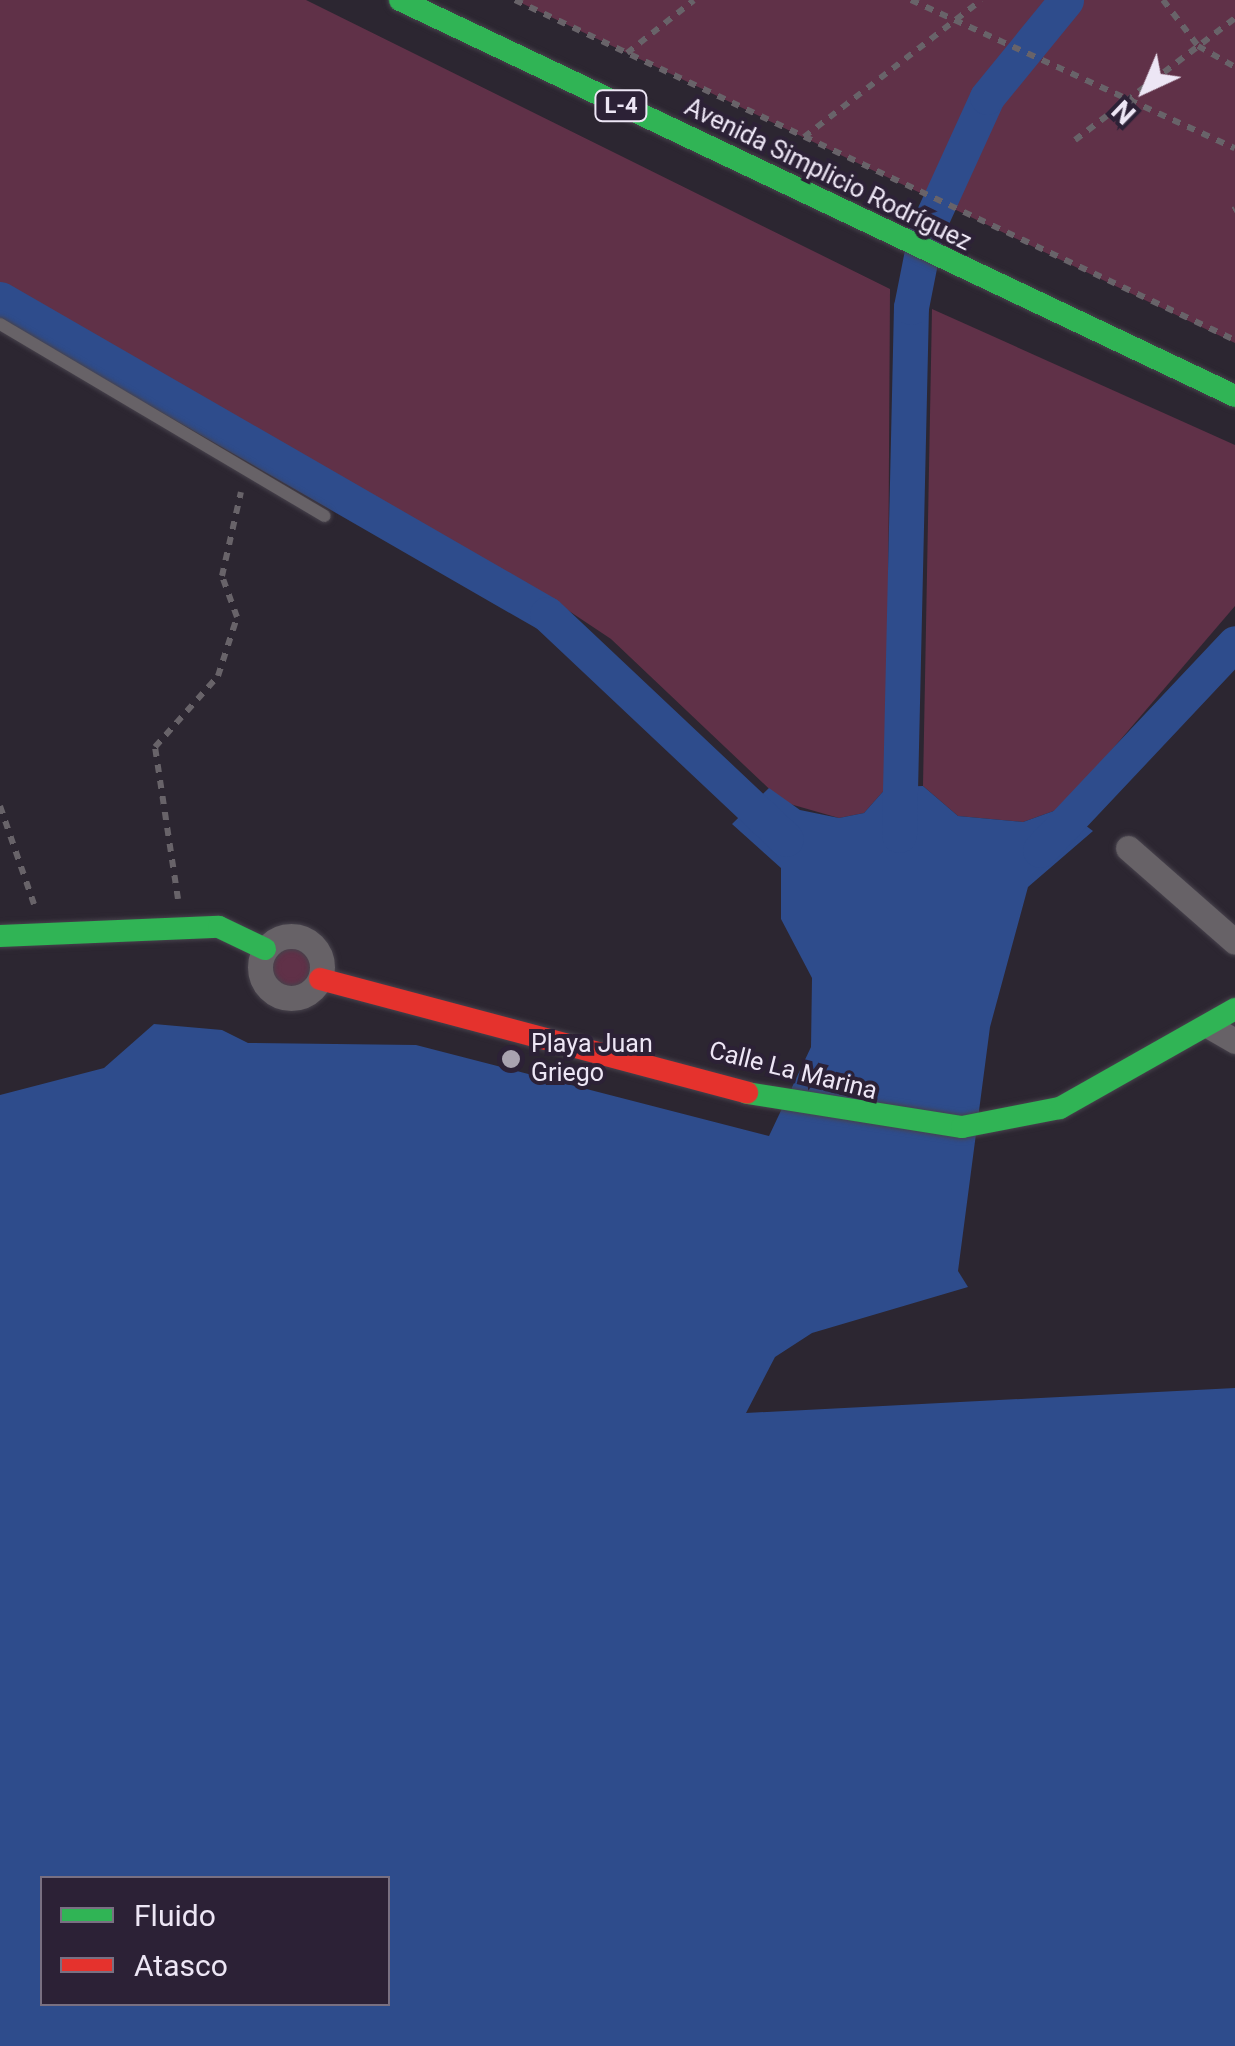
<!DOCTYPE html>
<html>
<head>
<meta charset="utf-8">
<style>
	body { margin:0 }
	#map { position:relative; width:1235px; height:2046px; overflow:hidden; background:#2c2631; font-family:Roboto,sans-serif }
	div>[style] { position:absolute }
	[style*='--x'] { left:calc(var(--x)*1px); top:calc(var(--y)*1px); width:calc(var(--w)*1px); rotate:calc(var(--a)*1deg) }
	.green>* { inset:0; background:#603148 }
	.round { border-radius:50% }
	.water>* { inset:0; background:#2e4c8c }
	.canal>* { height:35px; margin:-17.5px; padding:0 17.5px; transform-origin:17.5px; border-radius:17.5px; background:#2e4c8c }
	.path>* { height:6px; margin-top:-3px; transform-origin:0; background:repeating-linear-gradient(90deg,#686369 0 8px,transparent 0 16px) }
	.roads { filter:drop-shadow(0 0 2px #47424c) drop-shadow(0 0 2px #47424c) }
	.lane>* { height:12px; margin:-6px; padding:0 6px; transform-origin:6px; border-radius:6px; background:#676267 }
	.street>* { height:25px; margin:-12.5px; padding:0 12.5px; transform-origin:12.5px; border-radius:12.5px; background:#676267 }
	.street>.ring { margin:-12.5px; padding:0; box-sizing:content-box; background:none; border:25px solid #676267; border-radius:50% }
	.fast>* { height:22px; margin:-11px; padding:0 11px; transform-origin:11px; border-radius:11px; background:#30b455 }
	.jam>* { height:22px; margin:-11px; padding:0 11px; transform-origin:11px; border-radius:11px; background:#e5322d }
	.dots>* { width:28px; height:28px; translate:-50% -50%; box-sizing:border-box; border:5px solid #2c2136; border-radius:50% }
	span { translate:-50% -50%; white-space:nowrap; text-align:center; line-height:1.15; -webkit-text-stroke:8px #2c2136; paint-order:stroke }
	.shield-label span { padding:2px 8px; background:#2c2136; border:2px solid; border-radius:8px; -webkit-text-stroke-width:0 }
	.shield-label { font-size:22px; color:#ede6f5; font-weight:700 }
	.street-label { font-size:25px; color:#ede6f5 }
	.poi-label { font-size:25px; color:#ede6f5 }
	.left { translate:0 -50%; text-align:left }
	.legend { position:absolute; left:40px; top:1876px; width:350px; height:130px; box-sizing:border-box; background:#2c2136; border:2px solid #797082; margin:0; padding:12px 18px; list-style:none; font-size:30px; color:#ede6f5 }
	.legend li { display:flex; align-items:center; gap:20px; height:50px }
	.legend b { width:50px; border:2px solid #797082 }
	.north { position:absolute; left:1095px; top:40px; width:100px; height:100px; -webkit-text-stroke:8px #2c2136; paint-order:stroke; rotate:224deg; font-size:28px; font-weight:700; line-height:40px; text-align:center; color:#ede6f5 }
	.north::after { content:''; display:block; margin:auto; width:35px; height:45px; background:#ede6f5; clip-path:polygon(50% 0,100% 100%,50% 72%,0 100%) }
</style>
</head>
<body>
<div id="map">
	<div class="green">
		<div style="clip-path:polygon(0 0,306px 0,890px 289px,887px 787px,864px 813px,839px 818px,783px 802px,611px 639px,539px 591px,0 283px)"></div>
		<div style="clip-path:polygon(515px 0,1235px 0,1235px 343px,627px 53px)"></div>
		<div style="clip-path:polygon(932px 309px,1235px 445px,1235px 606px,1062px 808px,1023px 822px,958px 816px,923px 786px)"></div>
		<div class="round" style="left:271px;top:947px;width:40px;height:40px"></div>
	</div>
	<div class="water">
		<div style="clip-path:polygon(evenodd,923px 786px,958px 816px,1023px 822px,1062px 808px,1093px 831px,1028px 887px,990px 1027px,958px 1271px,968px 1287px,812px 1333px,775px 1357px,746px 1413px,1235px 1388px,1235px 2046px,0 2046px,0 1095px,104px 1068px,154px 1024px,222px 1030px,248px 1043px,416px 1045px,769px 1136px,811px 1047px,812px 978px,781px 919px,781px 868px,732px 824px,769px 788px,800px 810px,839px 818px,864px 813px,887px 787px,923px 786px,42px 1878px,388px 1878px,388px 2004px,42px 2004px,42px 1878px)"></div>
	</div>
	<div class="canal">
		<div style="--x:0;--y:299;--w:631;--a:29.94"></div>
		<div style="--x:547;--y:614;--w:328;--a:43.3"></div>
		<div style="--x:899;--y:835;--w:528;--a:-88.7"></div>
		<div style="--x:911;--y:307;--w:77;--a:-78.8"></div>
		<div style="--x:926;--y:231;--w:147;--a:-65.5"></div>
		<div style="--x:987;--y:97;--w:125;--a:-50.8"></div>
		<div style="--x:1040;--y:850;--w:284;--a:-46.7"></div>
	</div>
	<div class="path">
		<div style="--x:515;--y:0;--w:796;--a:25.28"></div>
		<div style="--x:911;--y:0;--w:356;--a:24.6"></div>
		<div style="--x:1163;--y:0;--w:58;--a:52.7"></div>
		<div style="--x:1198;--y:46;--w:43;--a:29.6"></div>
		<div style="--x:627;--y:53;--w:85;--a:-38.3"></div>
		<div style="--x:804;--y:137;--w:224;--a:-37.7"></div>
		<div style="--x:1075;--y:140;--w:201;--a:-37.3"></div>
		<div style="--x:1233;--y:210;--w:2;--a:-27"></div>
		<div style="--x:0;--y:806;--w:104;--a:70.9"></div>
		<div style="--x:178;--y:899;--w:154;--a:-98.6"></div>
		<div style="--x:155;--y:747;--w:95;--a:-48.4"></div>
		<div style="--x:218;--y:676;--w:62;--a:-72.1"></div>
		<div style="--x:237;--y:617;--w:44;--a:-110.1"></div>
		<div style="--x:222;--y:576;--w:86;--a:-77.3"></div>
	</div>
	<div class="roads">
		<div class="lane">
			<div style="--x:0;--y:324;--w:377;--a:30.6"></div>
		</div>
		<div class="street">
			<div style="--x:1128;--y:848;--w:142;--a:41.3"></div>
			<div class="ring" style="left:260px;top:936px;width:37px;height:37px"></div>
			<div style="--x:1209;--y:1026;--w:30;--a:30"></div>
		</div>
		<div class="fast">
			<div style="--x:400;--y:0;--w:924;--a:25.37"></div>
			<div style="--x:0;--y:936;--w:219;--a:-2.4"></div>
			<div style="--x:219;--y:927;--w:51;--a:25.6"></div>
			<div style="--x:747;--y:1093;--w:218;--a:9"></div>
			<div style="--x:962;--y:1127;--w:100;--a:-11"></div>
			<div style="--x:1060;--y:1108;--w:201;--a:-29.5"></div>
		</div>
		<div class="jam">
			<div style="--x:320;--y:979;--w:442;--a:14.9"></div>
		</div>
	</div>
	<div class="dots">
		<div style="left:511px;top:1059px;background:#a9a3b0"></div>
	</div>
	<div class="shield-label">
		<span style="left:621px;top:106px">L-4</span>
	</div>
	<div class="street-label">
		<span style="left:828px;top:175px;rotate:26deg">Avenida Simplicio Rodríguez</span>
		<span style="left:793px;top:1071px;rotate:14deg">Calle La Marina</span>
	</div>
	<div class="poi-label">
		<span class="left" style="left:531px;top:1059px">Playa Juan<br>Griego</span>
	</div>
	<ul class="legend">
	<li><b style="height:12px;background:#30b455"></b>Fluido</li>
	<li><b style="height:12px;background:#e5322d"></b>Atasco</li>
	</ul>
	<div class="north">N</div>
</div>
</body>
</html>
